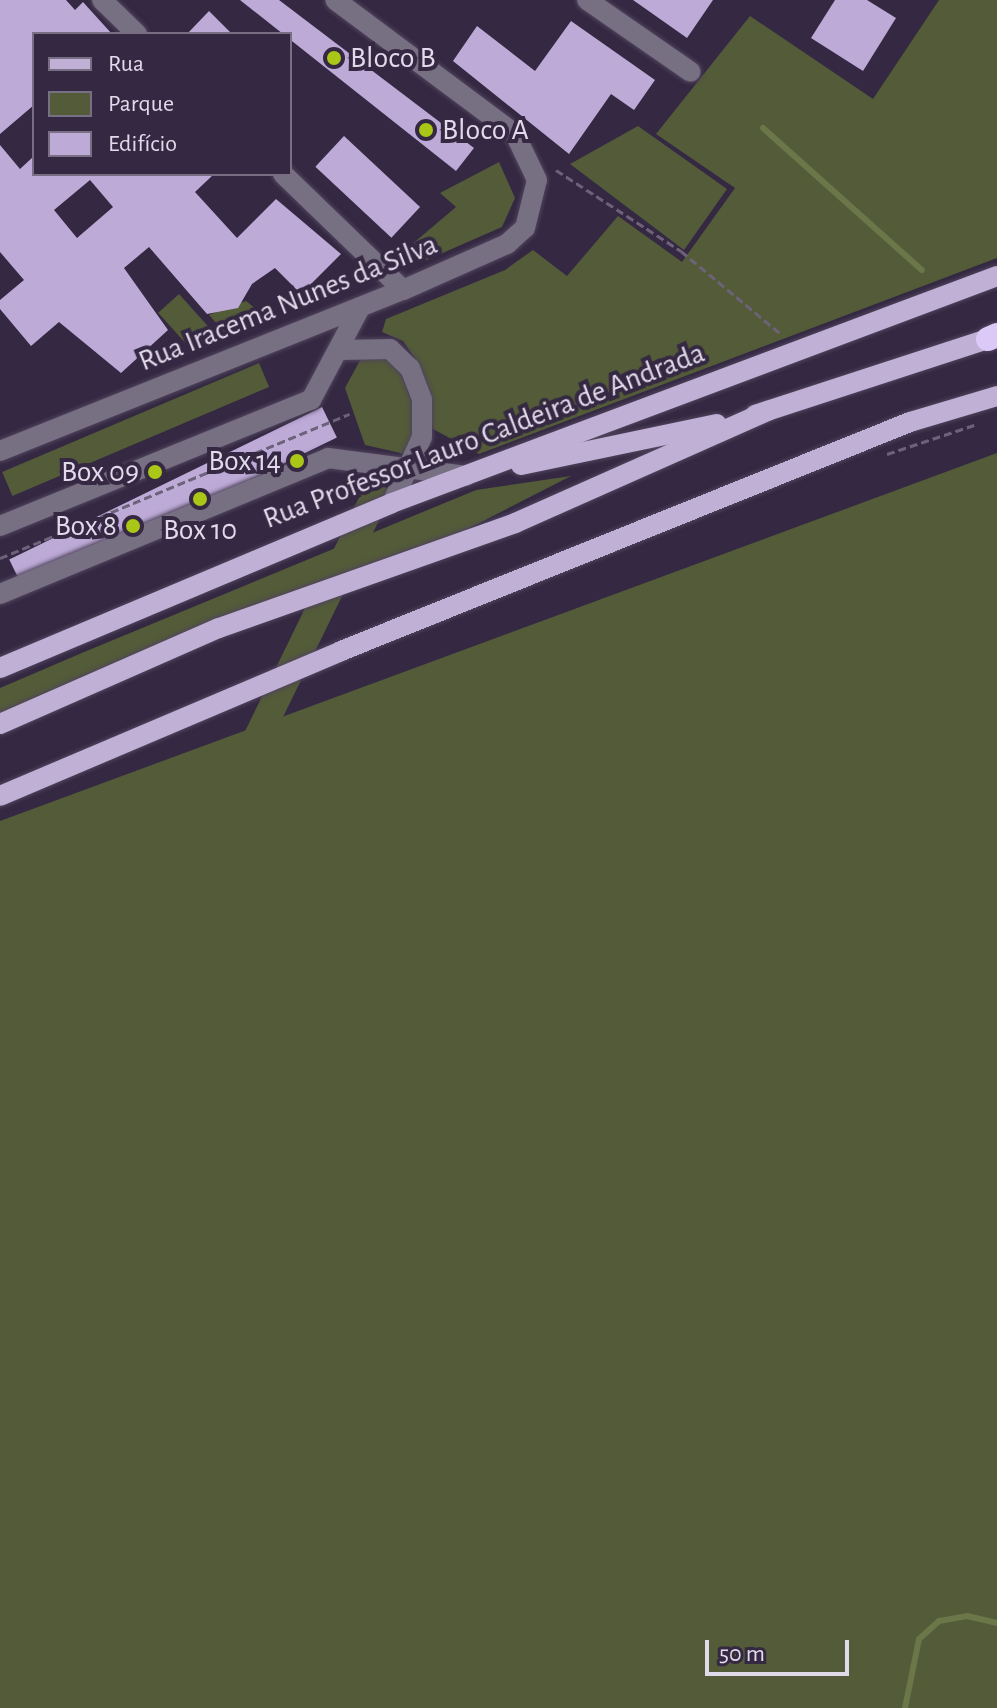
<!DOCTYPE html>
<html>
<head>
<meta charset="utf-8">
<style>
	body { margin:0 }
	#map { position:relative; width:997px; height:1708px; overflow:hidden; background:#342842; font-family:"Alegreya Sans",sans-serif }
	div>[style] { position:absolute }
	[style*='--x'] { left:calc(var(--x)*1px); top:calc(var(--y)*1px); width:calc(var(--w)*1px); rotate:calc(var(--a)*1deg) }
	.green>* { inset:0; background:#535b39; transform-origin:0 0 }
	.stream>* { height:6px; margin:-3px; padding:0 3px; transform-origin:3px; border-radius:3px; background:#6b7649 }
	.building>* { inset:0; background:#bdaad7; transform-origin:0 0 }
	.path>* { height:3px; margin-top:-1.5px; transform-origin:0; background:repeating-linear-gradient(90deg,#6c6279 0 8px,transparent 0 12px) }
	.roads { filter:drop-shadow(0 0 2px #50445d) drop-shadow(0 0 2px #50445d) }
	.minor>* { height:20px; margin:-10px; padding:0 10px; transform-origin:10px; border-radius:10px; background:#776f82 }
	.major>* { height:20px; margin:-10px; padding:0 10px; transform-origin:10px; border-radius:10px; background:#c0b0d6 }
	.highway>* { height:24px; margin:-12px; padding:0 12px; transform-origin:12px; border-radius:12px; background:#ddc9f7 }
	.dots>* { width:22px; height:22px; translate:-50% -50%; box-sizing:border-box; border:4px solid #342842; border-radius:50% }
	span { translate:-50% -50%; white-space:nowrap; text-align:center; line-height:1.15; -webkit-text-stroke:8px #342842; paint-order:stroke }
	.poi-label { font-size:30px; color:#e1daea }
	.left { translate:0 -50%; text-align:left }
	.right { translate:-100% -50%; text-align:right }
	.street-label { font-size:30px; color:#e1daea }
	.legend { position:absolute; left:32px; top:32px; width:260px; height:144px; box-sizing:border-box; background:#342842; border:2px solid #796f85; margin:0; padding:10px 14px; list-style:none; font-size:24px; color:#e1daea }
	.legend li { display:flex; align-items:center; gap:16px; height:40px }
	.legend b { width:40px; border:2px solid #796f85 }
	.scale { position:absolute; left:705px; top:1640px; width:144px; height:36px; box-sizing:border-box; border:4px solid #e1daea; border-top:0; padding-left:10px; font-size:24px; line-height:28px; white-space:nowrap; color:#e1daea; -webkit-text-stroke:6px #342842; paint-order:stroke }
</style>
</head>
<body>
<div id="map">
	<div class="green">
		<div style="clip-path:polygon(939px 0,997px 0,997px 258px,479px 454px,433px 429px,419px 364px,403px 341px,382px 332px,386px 319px,505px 270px,533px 250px,567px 276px,618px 216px,682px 262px,735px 188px,656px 134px,750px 16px,873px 99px)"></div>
		<div style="clip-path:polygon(638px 126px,727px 189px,684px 250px,570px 164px)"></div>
		<div style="clip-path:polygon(499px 162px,515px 198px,502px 227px,422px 262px,391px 262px,456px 207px,440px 193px)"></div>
		<div style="left:179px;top:294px;width:46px;height:28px;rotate:48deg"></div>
		<div style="clip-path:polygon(246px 301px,265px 316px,226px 334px,209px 315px)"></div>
		<div style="clip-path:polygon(364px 353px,384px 354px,401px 373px,413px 406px,414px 437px,405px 454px,365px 445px,345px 388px)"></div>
		<div style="left:259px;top:363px;width:26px;height:279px;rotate:67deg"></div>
		<div style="clip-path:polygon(997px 453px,997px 1708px,0 1708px,0 821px)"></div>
		<div style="clip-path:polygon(571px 476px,456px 535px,0 715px,0 688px,84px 652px,476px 490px)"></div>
		<div style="left:368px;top:479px;width:28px;height:397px;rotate:26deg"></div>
	</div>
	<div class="stream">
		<div style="--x:763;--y:128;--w:213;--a:41.8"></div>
		<div style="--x:905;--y:1708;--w:70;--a:-78.5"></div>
		<div style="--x:919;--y:1639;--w:27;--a:-42"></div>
		<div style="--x:939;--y:1621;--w:28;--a:-10"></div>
		<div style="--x:967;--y:1616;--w:31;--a:13"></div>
	</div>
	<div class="building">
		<div style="clip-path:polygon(0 0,66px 0,75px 10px,83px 2px,112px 34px,34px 34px,34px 105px,0 134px)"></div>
		<div style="clip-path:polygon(240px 0,279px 0,474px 148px,456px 171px)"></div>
		<div style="clip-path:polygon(633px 0,713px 0,687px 38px)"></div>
		<div style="clip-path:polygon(835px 0,867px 0,896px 18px,863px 71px,811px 38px)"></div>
		<div style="clip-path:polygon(209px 11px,232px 34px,187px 34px)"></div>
		<div style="clip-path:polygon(571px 21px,655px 80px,634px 110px,611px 94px,569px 154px,453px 61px,477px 26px,535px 71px)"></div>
		<div style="left:344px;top:136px;width:104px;height:42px;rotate:43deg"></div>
		<div style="clip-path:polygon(evenodd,0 145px,20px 169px,34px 156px,34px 174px,214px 174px,195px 192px,237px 238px,276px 199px,341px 254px,301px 294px,275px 268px,252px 284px,238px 308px,207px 314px,149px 247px,124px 268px,168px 330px,121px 373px,59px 322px,31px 346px,0 309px,0 300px,24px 280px,0 252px,0 145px,90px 180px,113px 207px,77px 238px,54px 210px,90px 180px)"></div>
		<div style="left:322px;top:407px;width:34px;height:348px;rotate:64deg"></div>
	</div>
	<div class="path">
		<div style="--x:556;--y:170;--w:149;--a:32.9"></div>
		<div style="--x:681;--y:251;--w:131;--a:39.7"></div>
		<div style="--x:887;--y:454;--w:92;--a:-18.4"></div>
		<div style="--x:0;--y:558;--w:378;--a:-22.4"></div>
	</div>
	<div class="roads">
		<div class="minor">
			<div style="--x:102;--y:0;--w:49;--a:44.2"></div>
			<div style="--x:587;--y:0;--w:126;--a:34.7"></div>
			<div style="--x:283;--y:174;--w:167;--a:44"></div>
			<div style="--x:342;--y:350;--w:48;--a:-1.2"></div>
			<div style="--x:390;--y:349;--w:28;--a:44"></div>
			<div style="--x:410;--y:368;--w:34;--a:69"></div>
			<div style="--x:422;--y:400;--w:37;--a:90"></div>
			<div style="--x:422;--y:437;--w:72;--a:114.4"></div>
			<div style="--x:0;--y:451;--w:434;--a:-21.8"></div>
			<div style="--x:403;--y:290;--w:114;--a:-23.9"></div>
			<div style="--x:507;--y:244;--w:24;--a:-42"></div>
			<div style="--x:525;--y:228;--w:49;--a:-76"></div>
			<div style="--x:537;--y:180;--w:51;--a:-115.6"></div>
			<div style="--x:515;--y:134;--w:224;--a:-143.3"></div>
			<div style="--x:0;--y:526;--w:336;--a:-22.1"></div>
			<div style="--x:311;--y:400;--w:104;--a:-62"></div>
			<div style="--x:0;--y:594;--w:355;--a:-22.5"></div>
			<div style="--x:328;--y:458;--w:139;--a:7.4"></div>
		</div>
		<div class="major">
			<div style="--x:755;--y:415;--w:255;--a:-18.1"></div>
			<div style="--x:521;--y:465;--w:200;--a:-11.8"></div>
			<div style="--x:0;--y:668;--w:425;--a:-22.8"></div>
			<div style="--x:392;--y:503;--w:646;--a:-20.57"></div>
			<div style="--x:0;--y:724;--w:239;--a:-23.7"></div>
			<div style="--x:219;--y:628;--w:314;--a:-19.5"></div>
			<div style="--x:515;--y:523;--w:277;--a:-23.9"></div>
			<div style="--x:0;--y:796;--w:371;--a:-23"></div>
			<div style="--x:341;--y:651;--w:613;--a:-21.92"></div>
			<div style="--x:910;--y:422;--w:91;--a:-16.6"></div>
		</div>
		<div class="highway">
			<div style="--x:988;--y:339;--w:10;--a:-24"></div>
		</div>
	</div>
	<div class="dots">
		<div style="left:334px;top:58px;background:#aac717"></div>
		<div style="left:426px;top:130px;background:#aac717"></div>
		<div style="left:297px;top:461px;background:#aac717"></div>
		<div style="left:155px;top:472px;background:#aac717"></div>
		<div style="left:200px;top:499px;background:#aac717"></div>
		<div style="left:133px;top:526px;background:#aac717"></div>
	</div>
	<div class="poi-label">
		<span class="left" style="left:350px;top:58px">Bloco B</span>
		<span class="left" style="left:442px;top:130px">Bloco A</span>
		<span class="right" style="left:281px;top:461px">Box 14</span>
		<span class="right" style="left:139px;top:472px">Box 09</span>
		<span class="right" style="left:117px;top:526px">Box 8</span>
		<span style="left:200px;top:530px">Box 10</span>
	</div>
	<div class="street-label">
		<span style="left:288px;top:303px;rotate:-22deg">Rua Iracema Nunes da Silva</span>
		<span style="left:484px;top:436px;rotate:-21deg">Rua Professor Lauro Caldeira de Andrada</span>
	</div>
	<ul class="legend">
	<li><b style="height:10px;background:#c0b0d6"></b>Rua</li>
	<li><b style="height:22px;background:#535b39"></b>Parque</li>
	<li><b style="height:22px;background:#bdaad7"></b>Edifício</li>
	</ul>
	<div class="scale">50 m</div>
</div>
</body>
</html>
